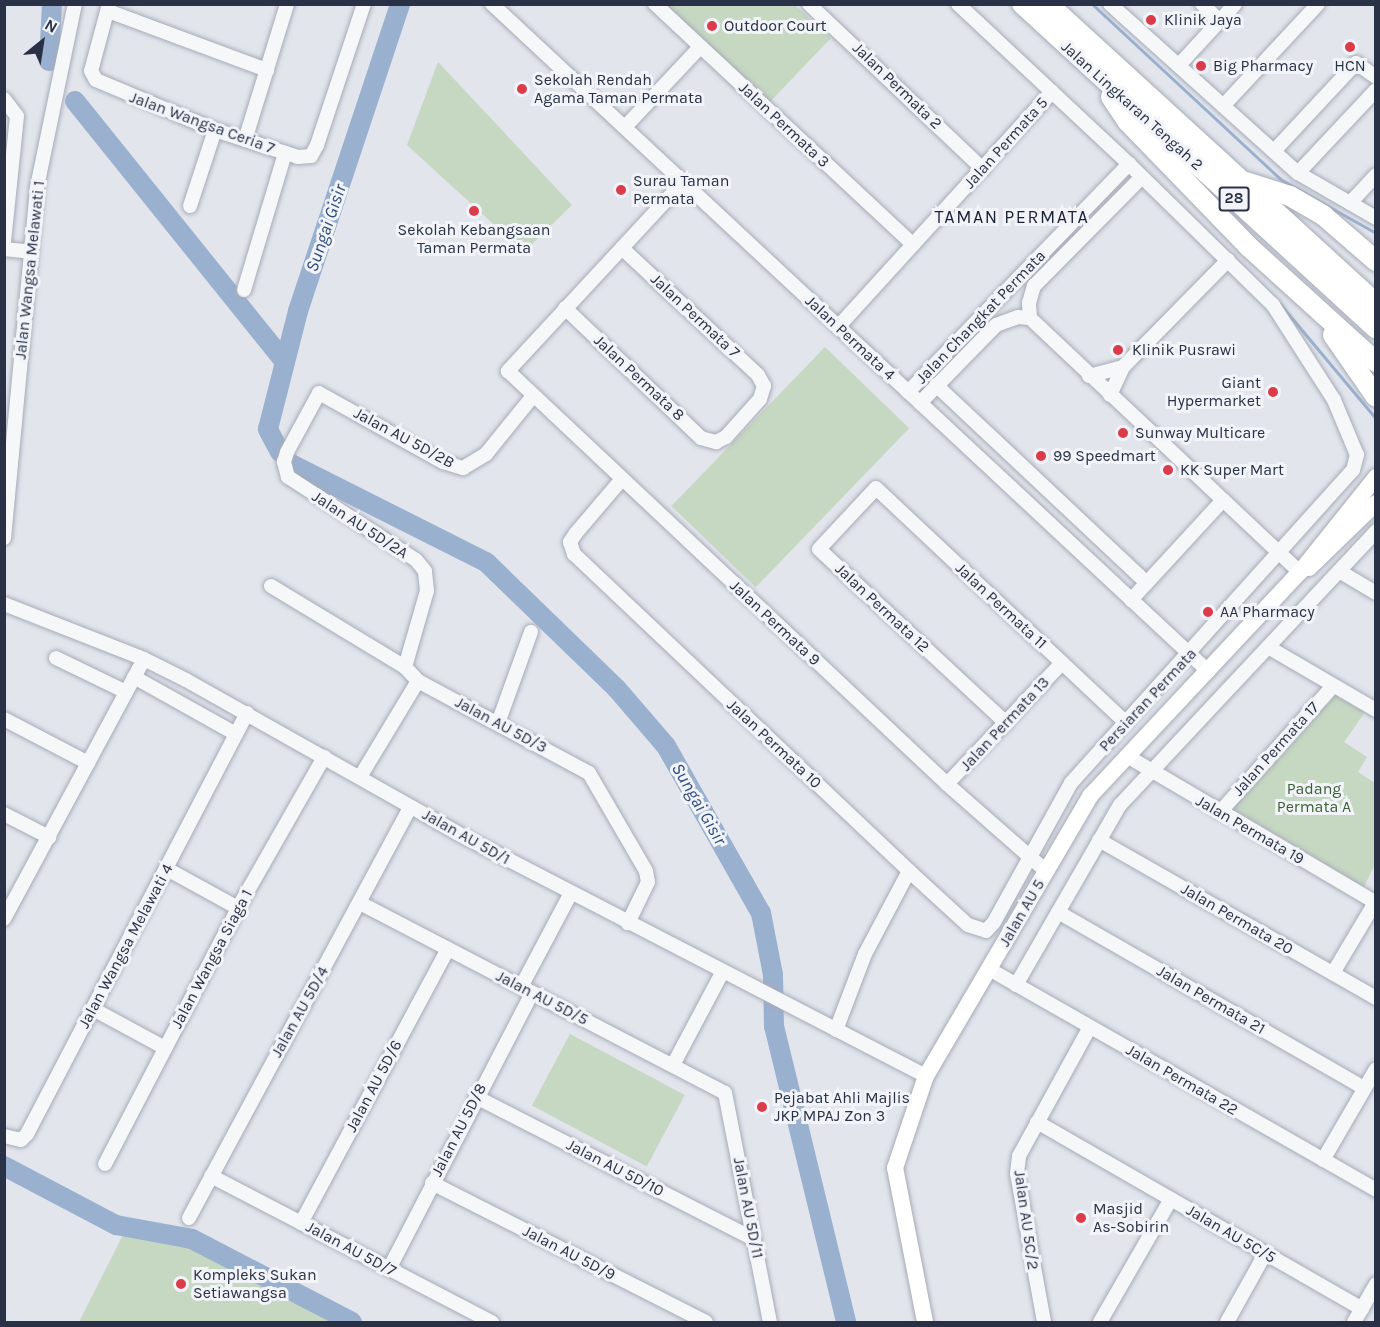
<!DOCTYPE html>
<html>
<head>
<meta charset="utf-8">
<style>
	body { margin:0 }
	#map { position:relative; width:1380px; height:1327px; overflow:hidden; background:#e2e5ec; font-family:Karla,sans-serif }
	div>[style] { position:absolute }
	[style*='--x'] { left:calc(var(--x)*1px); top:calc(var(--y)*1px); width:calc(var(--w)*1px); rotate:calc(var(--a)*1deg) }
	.green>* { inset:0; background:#c6d7c2; transform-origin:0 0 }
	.stream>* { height:3px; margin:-1.5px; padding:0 1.5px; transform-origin:1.5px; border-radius:1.5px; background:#9ab0cf }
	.river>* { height:20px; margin:-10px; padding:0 10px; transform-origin:10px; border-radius:10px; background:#9ab0cf }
	.roads { filter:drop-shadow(0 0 2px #a6abb7) drop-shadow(0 0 2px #a6abb7) }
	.minor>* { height:14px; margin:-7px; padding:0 7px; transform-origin:7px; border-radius:7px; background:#f5f7f9 }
	.major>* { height:16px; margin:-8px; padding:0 8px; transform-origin:8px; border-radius:8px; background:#fff }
	.highway>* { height:20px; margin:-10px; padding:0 10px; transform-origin:10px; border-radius:10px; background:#fff }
	.dots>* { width:16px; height:16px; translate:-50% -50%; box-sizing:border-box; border:3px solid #f2f4f9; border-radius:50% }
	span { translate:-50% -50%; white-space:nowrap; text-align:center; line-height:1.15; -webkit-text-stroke:6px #f2f4f9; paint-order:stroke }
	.shield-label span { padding:2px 4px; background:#f2f4f9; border:2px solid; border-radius:4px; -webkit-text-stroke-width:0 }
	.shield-label { font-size:15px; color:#283146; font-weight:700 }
	.poi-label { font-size:16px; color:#283146 }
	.left { translate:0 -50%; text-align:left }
	.right { translate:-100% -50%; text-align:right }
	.street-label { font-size:16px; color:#283146 }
	.park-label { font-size:16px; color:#3a6334 }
	.neighbourhood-label { font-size:18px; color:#1a2237; letter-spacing:1.5px }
	.water-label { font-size:18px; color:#2d4c7e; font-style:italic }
	.frame { position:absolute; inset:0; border:6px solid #283146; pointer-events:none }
	.north { position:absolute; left:12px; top:12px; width:60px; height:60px; -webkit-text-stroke:4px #f2f4f9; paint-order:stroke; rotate:30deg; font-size:16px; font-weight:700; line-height:24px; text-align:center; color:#283146 }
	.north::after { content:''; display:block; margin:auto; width:21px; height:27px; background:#283146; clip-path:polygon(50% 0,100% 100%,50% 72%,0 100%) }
</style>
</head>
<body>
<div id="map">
	<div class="green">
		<div style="clip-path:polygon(665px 4px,795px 5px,831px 38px,766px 106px)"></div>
		<div style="clip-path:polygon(438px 62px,572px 205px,524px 252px,407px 145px)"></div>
		<div style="left:825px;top:347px;width:117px;height:221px;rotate:44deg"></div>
		<div style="clip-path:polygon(1335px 695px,1365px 712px,1344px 742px,1367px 757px,1358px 772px,1375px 783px,1375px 864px,1364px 887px,1233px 809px)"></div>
		<div style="left:570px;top:1034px;width:130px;height:81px;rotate:28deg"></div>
		<div style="clip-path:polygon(123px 1235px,192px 1245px,336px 1322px,79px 1322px)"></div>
	</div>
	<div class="stream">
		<div style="--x:1092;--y:4;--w:257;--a:42.9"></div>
		<div style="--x:1280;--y:179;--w:110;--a:29.4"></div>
		<div style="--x:1280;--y:304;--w:150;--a:50.1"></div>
	</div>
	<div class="river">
		<div style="--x:49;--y:61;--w:57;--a:-87"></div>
		<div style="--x:75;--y:101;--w:335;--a:51.2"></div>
		<div style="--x:280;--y:452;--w:26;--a:-118"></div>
		<div style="--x:268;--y:429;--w:122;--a:-75.7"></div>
		<div style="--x:298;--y:311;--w:324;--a:-71.6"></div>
		<div style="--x:289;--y:463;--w:220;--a:26.7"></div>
		<div style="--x:486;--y:562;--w:182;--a:44.1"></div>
		<div style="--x:617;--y:689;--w:75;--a:49.3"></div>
		<div style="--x:666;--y:746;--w:192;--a:60.4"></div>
		<div style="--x:761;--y:913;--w:63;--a:79"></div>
		<div style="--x:773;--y:975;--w:51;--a:88.9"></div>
		<div style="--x:774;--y:1026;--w:305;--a:76.3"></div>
		<div style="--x:4;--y:1166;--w:127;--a:27.8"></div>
		<div style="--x:116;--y:1225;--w:77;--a:10.4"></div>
		<div style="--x:192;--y:1239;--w:180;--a:27.4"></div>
	</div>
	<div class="roads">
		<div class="minor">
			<div style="--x:109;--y:4;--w:69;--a:105"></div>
			<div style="--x:91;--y:71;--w:10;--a:61"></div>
			<div style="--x:96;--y:80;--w:129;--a:22.8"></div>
			<div style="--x:215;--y:130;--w:87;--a:18"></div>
			<div style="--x:298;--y:157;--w:13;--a:-4"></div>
			<div style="--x:311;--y:156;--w:13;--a:-61"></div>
			<div style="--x:317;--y:145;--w:149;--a:-71.6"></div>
			<div style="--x:492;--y:4;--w:979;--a:42.97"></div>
			<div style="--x:655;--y:4;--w:353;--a:43"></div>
			<div style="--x:809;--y:4;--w:240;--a:43.5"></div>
			<div style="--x:1110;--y:4;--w:253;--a:42"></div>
			<div style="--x:1298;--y:173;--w:90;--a:30"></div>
			<div style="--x:1202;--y:4;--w:25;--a:43"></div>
			<div style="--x:108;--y:11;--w:170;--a:20.4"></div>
			<div style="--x:1179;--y:65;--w:83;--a:-47.4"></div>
			<div style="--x:4;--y:99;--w:21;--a:53"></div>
			<div style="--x:17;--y:116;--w:126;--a:95.9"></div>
			<div style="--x:1223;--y:106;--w:139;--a:-47"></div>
			<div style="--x:625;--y:127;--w:110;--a:-46.8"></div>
			<div style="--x:245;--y:140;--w:142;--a:-72.8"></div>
			<div style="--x:1274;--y:151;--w:120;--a:-47"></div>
			<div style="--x:1356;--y:63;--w:24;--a:35"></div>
			<div style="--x:1298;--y:173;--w:114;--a:-46.8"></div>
			<div style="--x:683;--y:182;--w:258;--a:132.8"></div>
			<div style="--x:508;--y:371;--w:603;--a:43.25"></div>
			<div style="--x:947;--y:784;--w:132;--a:41.3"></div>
			<div style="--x:1350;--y:203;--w:38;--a:-47"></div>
			<div style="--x:190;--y:206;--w:80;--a:-71.8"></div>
			<div style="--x:4;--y:249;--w:27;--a:6"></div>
			<div style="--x:244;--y:290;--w:143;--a:-73.3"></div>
			<div style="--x:565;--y:308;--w:188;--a:43.7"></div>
			<div style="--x:701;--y:438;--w:16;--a:15"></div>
			<div style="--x:716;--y:442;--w:11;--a:-27"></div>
			<div style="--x:726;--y:437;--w:51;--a:-48.2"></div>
			<div style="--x:760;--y:399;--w:14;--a:-73"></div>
			<div style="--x:764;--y:386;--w:13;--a:-119"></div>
			<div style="--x:758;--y:375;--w:186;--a:-137"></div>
			<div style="--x:1030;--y:318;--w:15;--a:-94"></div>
			<div style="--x:1029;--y:303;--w:18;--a:-74"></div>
			<div style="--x:1034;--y:286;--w:153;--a:-45.3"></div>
			<div style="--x:838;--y:327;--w:318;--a:-47.7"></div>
			<div style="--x:1089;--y:376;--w:35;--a:-15"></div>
			<div style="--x:936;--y:385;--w:289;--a:43.2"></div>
			<div style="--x:908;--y:392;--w:318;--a:-45.9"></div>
			<div style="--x:1110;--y:395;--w:31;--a:-65"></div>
			<div style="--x:1123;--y:367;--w:150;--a:-45.5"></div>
			<div style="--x:920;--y:403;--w:109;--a:-45.7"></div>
			<div style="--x:996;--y:325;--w:23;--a:-20"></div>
			<div style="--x:1018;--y:317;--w:12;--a:5"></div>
			<div style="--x:1030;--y:318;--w:371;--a:43.3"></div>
			<div style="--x:622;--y:479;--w:71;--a:130.4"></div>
			<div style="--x:576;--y:533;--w:11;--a:124"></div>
			<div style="--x:570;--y:542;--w:13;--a:72"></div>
			<div style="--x:574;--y:554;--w:461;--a:43.4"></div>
			<div style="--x:909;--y:871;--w:80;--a:42.5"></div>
			<div style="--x:968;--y:925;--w:19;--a:18"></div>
			<div style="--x:986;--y:931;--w:12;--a:-48"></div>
			<div style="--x:994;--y:922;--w:159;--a:-61"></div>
			<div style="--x:1071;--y:783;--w:421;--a:-48"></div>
			<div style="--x:1353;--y:470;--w:16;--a:-75"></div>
			<div style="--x:1357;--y:455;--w:60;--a:-112.7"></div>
			<div style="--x:1334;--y:400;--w:113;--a:-122.7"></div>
			<div style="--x:1273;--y:305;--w:202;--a:-135.6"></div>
			<div style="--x:1129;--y:164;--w:234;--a:-136.9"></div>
			<div style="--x:4;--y:538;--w:353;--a:-84.6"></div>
			<div style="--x:37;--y:187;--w:187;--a:-78.3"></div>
			<div style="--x:1339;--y:571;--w:43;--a:30.7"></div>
			<div style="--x:271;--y:586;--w:157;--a:31.2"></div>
			<div style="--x:405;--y:667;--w:19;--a:47"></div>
			<div style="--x:418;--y:681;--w:194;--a:28.3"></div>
			<div style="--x:589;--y:773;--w:113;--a:59.8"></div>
			<div style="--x:646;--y:871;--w:11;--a:80"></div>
			<div style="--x:648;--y:882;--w:46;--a:116"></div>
			<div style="--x:1131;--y:600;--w:136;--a:-47.4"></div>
			<div style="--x:4;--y:604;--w:150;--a:21.4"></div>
			<div style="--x:144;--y:659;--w:47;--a:26.6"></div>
			<div style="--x:186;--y:680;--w:311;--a:29.4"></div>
			<div style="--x:457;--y:833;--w:528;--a:27.39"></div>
			<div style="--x:1268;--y:647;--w:125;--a:30.3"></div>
			<div style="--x:56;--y:658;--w:78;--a:25.9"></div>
			<div style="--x:405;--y:667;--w:79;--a:-73.9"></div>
			<div style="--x:427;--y:591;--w:20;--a:-96"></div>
			<div style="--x:425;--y:571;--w:14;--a:-129"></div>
			<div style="--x:416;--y:560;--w:153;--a:-147"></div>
			<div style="--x:288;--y:477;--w:16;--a:-105"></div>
			<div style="--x:284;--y:462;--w:10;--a:-73"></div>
			<div style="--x:287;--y:452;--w:67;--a:-61.5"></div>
			<div style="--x:319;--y:393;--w:142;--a:29.1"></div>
			<div style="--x:443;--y:462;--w:21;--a:17"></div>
			<div style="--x:463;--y:468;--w:27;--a:-31"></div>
			<div style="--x:486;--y:454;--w:75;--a:-51"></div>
			<div style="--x:134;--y:677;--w:117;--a:29.2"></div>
			<div style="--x:4;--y:719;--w:95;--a:27.6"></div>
			<div style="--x:498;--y:723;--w:97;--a:-70.1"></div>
			<div style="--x:1006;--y:723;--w:255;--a:-137.1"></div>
			<div style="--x:819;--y:549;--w:83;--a:-46.9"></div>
			<div style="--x:876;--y:488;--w:343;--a:43.2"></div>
			<div style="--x:1127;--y:756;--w:288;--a:30.5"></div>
			<div style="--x:360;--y:777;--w:112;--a:-58.9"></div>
			<div style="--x:947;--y:784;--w:167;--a:-46.5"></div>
			<div style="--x:1220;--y:812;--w:169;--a:-48.1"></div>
			<div style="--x:4;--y:814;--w:51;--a:27.1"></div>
			<div style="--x:1099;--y:840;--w:319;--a:29.7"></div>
			<div style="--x:167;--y:869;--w:81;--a:28.8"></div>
			<div style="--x:360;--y:903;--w:411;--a:27.5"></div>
			<div style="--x:725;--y:1093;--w:233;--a:78.9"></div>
			<div style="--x:1058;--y:912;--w:353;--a:29.9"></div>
			<div style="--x:4;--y:919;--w:295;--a:-61.7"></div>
			<div style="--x:989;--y:969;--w:446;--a:29.7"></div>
			<div style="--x:1333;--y:973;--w:84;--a:-59.2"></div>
			<div style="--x:1016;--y:985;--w:208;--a:-60"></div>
			<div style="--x:1120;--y:805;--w:375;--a:-46.9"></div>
			<div style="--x:521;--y:987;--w:106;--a:-62"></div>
			<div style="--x:93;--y:1009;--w:82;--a:28.4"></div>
			<div style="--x:836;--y:1030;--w:81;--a:-69.1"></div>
			<div style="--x:865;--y:954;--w:94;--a:-62.1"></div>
			<div style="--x:673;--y:1065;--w:104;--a:-62"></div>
			<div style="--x:476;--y:1097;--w:312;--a:27.1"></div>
			<div style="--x:1037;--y:1122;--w:375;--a:29.9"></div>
			<div style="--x:4;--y:1136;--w:17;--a:13"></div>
			<div style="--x:21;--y:1140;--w:8;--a:-45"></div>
			<div style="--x:27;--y:1134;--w:475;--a:-62.4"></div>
			<div style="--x:1323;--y:1160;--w:105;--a:-59.8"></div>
			<div style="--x:105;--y:1164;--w:288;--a:-62.5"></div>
			<div style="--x:238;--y:908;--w:174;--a:-60.3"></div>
			<div style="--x:211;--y:1176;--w:317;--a:27.5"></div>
			<div style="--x:432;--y:1183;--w:307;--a:26.9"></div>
			<div style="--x:189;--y:1218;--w:467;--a:-61.7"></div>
			<div style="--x:301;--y:1223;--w:311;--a:-61.8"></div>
			<div style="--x:389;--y:1269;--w:311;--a:-62.6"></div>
			<div style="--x:1044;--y:1322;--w:151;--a:-100.3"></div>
			<div style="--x:1017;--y:1173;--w:17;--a:-83"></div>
			<div style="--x:1019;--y:1156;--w:147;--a:-61.2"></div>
			<div style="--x:1100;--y:1322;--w:142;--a:-60"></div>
			<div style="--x:1227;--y:1322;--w:78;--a:-60.8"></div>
			<div style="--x:1354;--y:1322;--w:44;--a:-59.9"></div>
		</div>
		<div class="major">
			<div style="--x:1309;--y:568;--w:93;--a:-44.1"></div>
			<div style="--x:925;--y:1322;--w:157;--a:-101"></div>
			<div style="--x:895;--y:1168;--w:97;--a:-71.4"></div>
			<div style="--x:926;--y:1076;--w:326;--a:-59.6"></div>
			<div style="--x:1091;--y:795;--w:306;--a:-46.9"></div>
			<div style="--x:1300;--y:572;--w:122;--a:-51.3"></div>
		</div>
		<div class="highway">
			<div style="--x:1022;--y:4;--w:480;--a:42.5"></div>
			<div style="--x:1048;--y:4;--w:444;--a:42.4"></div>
			<div style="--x:1111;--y:97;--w:30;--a:56"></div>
			<div style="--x:1128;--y:122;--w:173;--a:45.9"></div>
			<div style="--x:1248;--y:246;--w:173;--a:42.2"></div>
			<div style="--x:1246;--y:182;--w:46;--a:17.7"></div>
			<div style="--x:1290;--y:196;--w:39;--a:30"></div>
			<div style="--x:1324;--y:216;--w:69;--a:40.9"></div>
			<div style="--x:1333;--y:335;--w:75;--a:55.3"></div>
		</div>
	</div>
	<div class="dots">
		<div style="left:1151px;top:20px;background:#dc3c49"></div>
		<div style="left:712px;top:26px;background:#dc3c49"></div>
		<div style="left:1350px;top:47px;background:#dc3c49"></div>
		<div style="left:1201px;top:66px;background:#dc3c49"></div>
		<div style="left:522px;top:89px;background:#dc3c49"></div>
		<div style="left:621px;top:190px;background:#dc3c49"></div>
		<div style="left:474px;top:211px;background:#dc3c49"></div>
		<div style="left:1118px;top:350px;background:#dc3c49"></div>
		<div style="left:1273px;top:392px;background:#dc3c49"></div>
		<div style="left:1123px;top:433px;background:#dc3c49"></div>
		<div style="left:1041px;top:456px;background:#dc3c49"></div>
		<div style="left:1168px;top:470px;background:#dc3c49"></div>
		<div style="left:1208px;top:612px;background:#dc3c49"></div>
		<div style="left:762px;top:1107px;background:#dc3c49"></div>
		<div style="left:1081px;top:1218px;background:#dc3c49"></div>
		<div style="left:181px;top:1284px;background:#dc3c49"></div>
	</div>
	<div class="shield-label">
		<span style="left:1234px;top:199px">28</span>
	</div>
	<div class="poi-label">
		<span class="left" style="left:1164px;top:20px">Klinik Jaya</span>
		<span class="left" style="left:724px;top:26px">Outdoor Court</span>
		<span class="left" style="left:1213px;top:66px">Big Pharmacy</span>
		<span style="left:1350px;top:66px">HCN</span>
		<span class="left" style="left:534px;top:89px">Sekolah Rendah<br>Agama Taman Permata</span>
		<span class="left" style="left:633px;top:190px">Surau Taman<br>Permata</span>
		<span style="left:474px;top:239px">Sekolah Kebangsaan<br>Taman Permata</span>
		<span class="left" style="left:1132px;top:350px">Klinik Pusrawi</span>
		<span class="right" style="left:1261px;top:392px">Giant<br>Hypermarket</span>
		<span class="left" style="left:1135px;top:433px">Sunway Multicare</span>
		<span class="left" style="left:1053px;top:456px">99 Speedmart</span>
		<span class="left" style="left:1180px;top:470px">KK Super Mart</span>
		<span class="left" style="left:1220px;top:612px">AA Pharmacy</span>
		<span class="left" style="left:774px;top:1107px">Pejabat Ahli Majlis<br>JKP MPAJ Zon 3</span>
		<span class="left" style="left:1093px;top:1218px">Masjid<br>As-Sobirin</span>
		<span class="left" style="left:193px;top:1284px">Kompleks Sukan<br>Setiawangsa</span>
	</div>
	<div class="street-label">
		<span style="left:897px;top:86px;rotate:44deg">Jalan Permata 2</span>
		<span style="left:1132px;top:106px;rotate:42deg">Jalan Lingkaran Tengah 2</span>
		<span style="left:202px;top:123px;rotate:20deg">Jalan Wangsa Ceria 7</span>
		<span style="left:784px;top:125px;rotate:43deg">Jalan Permata 3</span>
		<span style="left:1006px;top:143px;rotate:-48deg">Jalan Permata 5</span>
		<span style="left:30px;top:270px;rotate:-84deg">Jalan Wangsa Melawati 1</span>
		<span style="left:695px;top:316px;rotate:43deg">Jalan Permata 7</span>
		<span style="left:981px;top:317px;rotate:-46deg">Jalan Changkat Permata</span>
		<span style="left:850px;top:338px;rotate:43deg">Jalan Permata 4</span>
		<span style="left:639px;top:378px;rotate:43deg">Jalan Permata 8</span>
		<span style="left:404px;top:438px;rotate:28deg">Jalan AU 5D/2B</span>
		<span style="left:360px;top:525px;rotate:33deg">Jalan AU 5D/2A</span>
		<span style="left:1001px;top:606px;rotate:43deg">Jalan Permata 11</span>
		<span style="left:882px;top:608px;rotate:43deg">Jalan Permata 12</span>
		<span style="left:775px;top:623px;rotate:43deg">Jalan Permata 9</span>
		<span style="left:1148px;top:700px;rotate:-47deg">Persiaran Permata</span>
		<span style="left:1005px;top:724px;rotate:-47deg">Jalan Permata 13</span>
		<span style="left:501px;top:725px;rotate:28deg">Jalan AU 5D/3</span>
		<span style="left:774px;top:744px;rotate:43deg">Jalan Permata 10</span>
		<span style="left:1276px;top:749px;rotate:-48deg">Jalan Permata 17</span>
		<span style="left:1250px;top:830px;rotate:30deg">Jalan Permata 19</span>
		<span style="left:466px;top:837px;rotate:29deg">Jalan AU 5D/1</span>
		<span style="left:1022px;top:913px;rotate:-60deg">Jalan AU 5</span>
		<span style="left:1237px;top:919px;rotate:30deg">Jalan Permata 20</span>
		<span style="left:126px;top:946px;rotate:-62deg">Jalan Wangsa Melawati 4</span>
		<span style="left:212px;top:959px;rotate:-62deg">Jalan Wangsa Siaga 1</span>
		<span style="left:542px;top:998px;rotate:27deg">Jalan AU 5D/5</span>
		<span style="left:1211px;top:1000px;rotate:30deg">Jalan Permata 21</span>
		<span style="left:300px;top:1012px;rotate:-61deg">Jalan AU 5D/4</span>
		<span style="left:1182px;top:1080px;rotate:30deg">Jalan Permata 22</span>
		<span style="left:374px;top:1086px;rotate:-62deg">Jalan AU 5D/6</span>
		<span style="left:459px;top:1130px;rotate:-63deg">Jalan AU 5D/8</span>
		<span style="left:615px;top:1168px;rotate:27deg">Jalan AU 5D/10</span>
		<span style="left:748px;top:1208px;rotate:79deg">Jalan AU 5D/11</span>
		<span style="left:1026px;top:1220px;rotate:82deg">Jalan AU 5C/2</span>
		<span style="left:1231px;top:1234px;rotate:30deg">Jalan AU 5C/5</span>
		<span style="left:351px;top:1249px;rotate:28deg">Jalan AU 5D/7</span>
		<span style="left:569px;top:1253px;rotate:27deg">Jalan AU 5D/9</span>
	</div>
	<div class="park-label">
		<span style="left:1314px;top:798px">Padang<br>Permata A</span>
	</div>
	<div class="neighbourhood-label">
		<span style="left:1012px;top:217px">TAMAN PERMATA</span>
	</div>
	<div class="water-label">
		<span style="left:326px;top:228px;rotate:-71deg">Sungai Gisir</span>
		<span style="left:699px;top:804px;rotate:60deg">Sungai Gisir</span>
	</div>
	<div class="frame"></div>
	<div class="north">N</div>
</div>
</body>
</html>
